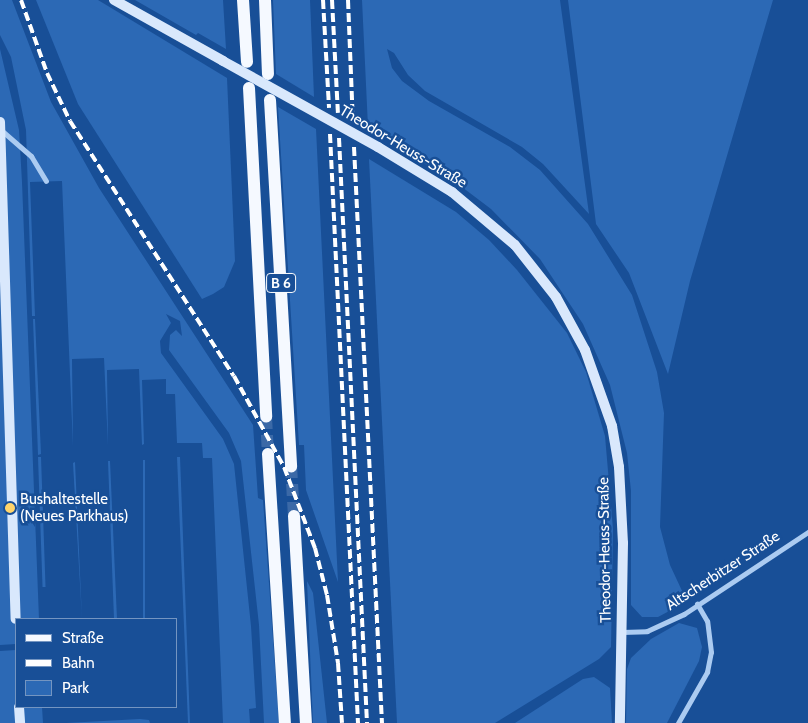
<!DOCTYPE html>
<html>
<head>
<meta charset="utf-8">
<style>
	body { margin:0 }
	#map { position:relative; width:808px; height:723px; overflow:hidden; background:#184f97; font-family:Cabin,sans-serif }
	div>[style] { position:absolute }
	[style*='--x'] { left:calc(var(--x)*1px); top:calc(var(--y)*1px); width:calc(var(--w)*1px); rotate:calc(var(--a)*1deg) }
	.green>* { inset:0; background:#2c69b5; transform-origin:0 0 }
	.primary-tunnel>* { height:12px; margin-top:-6px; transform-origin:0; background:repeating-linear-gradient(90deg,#3b69a7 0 12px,transparent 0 18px) }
	.street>* { height:5px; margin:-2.5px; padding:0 2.5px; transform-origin:2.5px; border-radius:2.5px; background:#abcbf1 }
	.secondary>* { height:10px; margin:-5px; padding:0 5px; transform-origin:5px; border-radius:5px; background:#d9e8fc }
	.primary>* { height:12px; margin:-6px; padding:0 6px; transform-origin:6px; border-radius:6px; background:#f5f9ff }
	.rail>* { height:4px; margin-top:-2px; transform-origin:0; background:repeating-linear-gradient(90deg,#fff 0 9px,transparent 0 13px) }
	.secondary-bridge>* { height:10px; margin:-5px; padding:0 5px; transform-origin:5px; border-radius:5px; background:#d9e8fc }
	.dots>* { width:14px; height:14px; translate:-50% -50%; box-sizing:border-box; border:2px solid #184f97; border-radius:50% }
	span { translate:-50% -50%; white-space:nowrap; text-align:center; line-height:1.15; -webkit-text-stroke:5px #184f97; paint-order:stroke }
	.shield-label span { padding:1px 4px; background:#184f97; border:1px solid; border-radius:4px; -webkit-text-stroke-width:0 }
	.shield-label { font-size:14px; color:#fff; font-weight:700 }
	.street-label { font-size:15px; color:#fff }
	.poi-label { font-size:15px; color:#fff }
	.left { translate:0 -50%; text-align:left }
	.legend { position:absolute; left:15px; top:618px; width:162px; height:90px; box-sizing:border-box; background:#184f97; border:1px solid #7495c1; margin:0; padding:6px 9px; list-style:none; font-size:15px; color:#fff }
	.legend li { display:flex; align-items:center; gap:10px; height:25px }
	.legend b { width:25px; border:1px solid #7495c1 }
</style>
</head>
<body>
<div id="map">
	<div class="green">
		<div style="clip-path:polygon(0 0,12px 0,51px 102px,99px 188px,253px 425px,258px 498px,263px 500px,279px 723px,264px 723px,259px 625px,241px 461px,229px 433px,169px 350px,170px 335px,176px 330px,182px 336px,180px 321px,166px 314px,171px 323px,160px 341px,161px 353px,223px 439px,234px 464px,251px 626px,256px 708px,249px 709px,250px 723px,223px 723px,212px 458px,203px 458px,202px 443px,177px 443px,175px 394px,166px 394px,166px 379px,142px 380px,144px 444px,142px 445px,139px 369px,107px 370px,108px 446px,104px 358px,72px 359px,73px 447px,62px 181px,30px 182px,35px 316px,32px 316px,26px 130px,11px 57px,0 35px)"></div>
		<div style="clip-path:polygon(36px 0,98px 0,227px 78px,235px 261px,224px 287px,213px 294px,202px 299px,78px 104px)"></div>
		<div style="clip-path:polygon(135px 0,223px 0,226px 49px,198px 33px,196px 35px)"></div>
		<div style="clip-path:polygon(273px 0,310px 0,314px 97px,276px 74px)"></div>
		<div style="clip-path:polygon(362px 0,560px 0,589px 214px,543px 164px,522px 147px,425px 91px,408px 75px,394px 53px,387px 49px,392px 68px,402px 81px,429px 101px,510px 147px,540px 170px,588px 224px,632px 295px,657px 372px,664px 413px,660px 527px,670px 565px,683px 593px,681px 600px,673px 609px,658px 617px,642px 617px,631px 605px,631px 491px,627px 453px,610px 385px,583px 324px,540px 259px,491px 209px,454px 181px,405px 152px,406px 148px,368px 127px)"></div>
		<div style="clip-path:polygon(568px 0,773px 0,690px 281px,668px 374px,629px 273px,596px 224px)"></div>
		<div style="clip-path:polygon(0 49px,19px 130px,22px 182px,39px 619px,16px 619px,16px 644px,0 645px)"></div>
		<div style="clip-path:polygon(278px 107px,316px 129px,338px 582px,306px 490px,304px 445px,299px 445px)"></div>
		<div style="clip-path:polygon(369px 159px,456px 212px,489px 240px,517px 270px,567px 333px,586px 372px,605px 436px,613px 529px,611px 647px,599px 659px,495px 723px,397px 723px)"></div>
		<div style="clip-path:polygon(33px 319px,35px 319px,41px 454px,38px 455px)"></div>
		<div style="left:41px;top:457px;width:130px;height:3px;rotate:88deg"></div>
		<div style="clip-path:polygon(177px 457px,180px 457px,190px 723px,188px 723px)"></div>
		<div style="left:143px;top:460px;width:2px;height:159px"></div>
		<div style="clip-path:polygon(108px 461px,110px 461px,117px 619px,114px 619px)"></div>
		<div style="clip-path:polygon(75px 462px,82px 619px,73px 463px)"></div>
		<div style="clip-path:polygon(307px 581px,313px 593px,327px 723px,313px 723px)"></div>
		<div style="clip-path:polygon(679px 623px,697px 628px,702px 647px,699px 661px,667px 723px,626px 723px,627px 669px,631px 658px,651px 639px)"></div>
		<div style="clip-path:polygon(16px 650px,16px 707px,42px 707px,43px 723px,0 723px,0 651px)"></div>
		<div style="clip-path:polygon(594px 677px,610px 688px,612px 723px,515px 723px,583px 679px)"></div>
		<div style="clip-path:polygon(140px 719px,149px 720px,150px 723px,66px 723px)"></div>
	</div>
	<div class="primary-tunnel">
		<div style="--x:266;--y:417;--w:37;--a:87"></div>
		<div style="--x:291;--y:466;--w:50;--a:86.6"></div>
	</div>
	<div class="street">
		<div style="--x:1;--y:130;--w:40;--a:41"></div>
		<div style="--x:31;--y:156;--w:29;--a:59"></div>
		<div style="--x:622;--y:632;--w:25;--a:-2"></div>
		<div style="--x:647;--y:631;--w:41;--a:-24.7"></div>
		<div style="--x:684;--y:614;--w:149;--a:-33.5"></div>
		<div style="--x:678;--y:723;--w:59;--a:-60.4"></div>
		<div style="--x:707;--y:672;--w:20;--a:-79"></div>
		<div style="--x:711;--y:652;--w:31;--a:-97"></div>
		<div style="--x:707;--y:621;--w:20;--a:-120"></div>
	</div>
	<div class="secondary">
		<div style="--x:114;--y:0;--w:125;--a:29.2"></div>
		<div style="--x:0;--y:122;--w:497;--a:88.2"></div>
		<div style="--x:378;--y:147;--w:87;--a:31.3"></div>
		<div style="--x:452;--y:192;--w:82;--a:40.1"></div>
		<div style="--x:515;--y:245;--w:66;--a:51.7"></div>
		<div style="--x:556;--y:297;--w:60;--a:61.3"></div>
		<div style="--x:585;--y:350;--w:81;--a:70.4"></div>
		<div style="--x:612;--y:426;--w:42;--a:80.3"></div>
		<div style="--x:619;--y:467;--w:76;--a:87"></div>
		<div style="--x:623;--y:543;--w:180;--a:91"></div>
		<div style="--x:19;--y:707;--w:16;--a:86"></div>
	</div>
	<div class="primary">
		<div style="--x:243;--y:0;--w:62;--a:86.3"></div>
		<div style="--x:265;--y:0;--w:74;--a:87.7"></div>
		<div style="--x:249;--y:88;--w:329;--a:87"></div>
		<div style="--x:270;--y:100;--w:367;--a:86.7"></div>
		<div style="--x:268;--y:454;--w:270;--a:86.4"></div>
		<div style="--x:294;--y:516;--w:207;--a:86.7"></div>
	</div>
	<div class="rail">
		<div style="--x:21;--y:0;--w:77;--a:70.4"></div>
		<div style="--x:47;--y:73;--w:53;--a:64.4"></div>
		<div style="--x:70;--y:121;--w:303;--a:57.3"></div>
		<div style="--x:234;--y:376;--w:104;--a:61.2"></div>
		<div style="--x:284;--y:467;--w:87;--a:69.1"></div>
		<div style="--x:315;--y:548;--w:49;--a:75.7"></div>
		<div style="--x:327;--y:595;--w:69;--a:80.8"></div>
		<div style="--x:338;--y:663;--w:60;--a:86.2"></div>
		<div style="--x:323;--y:0;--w:108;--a:86.8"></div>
		<div style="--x:332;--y:0;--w:113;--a:87"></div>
		<div style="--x:348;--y:0;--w:122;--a:87.7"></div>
		<div style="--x:330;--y:134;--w:590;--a:87.28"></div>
		<div style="--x:339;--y:138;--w:586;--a:87.26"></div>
		<div style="--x:354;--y:147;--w:577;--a:87.22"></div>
	</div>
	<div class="secondary-bridge">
		<div style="--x:223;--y:61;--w:177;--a:29"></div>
	</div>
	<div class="dots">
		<div style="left:10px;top:508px;background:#ffd46b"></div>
	</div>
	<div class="shield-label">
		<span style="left:281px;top:283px">B 6</span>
	</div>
	<div class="street-label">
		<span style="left:403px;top:147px;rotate:31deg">Theodor-Heuss-Straße</span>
		<span style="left:605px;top:550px;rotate:-91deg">Theodor-Heuss-Straße</span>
		<span style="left:723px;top:571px;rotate:-33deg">Altscherbitzer Straße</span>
	</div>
	<div class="poi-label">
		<span class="left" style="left:20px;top:508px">Bushaltestelle<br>(Neues Parkhaus)</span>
	</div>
	<ul class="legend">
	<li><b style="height:6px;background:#f5f9ff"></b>Straße</li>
	<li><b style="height:6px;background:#fff"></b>Bahn</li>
	<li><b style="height:14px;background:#2c69b5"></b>Park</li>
	</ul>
</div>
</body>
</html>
